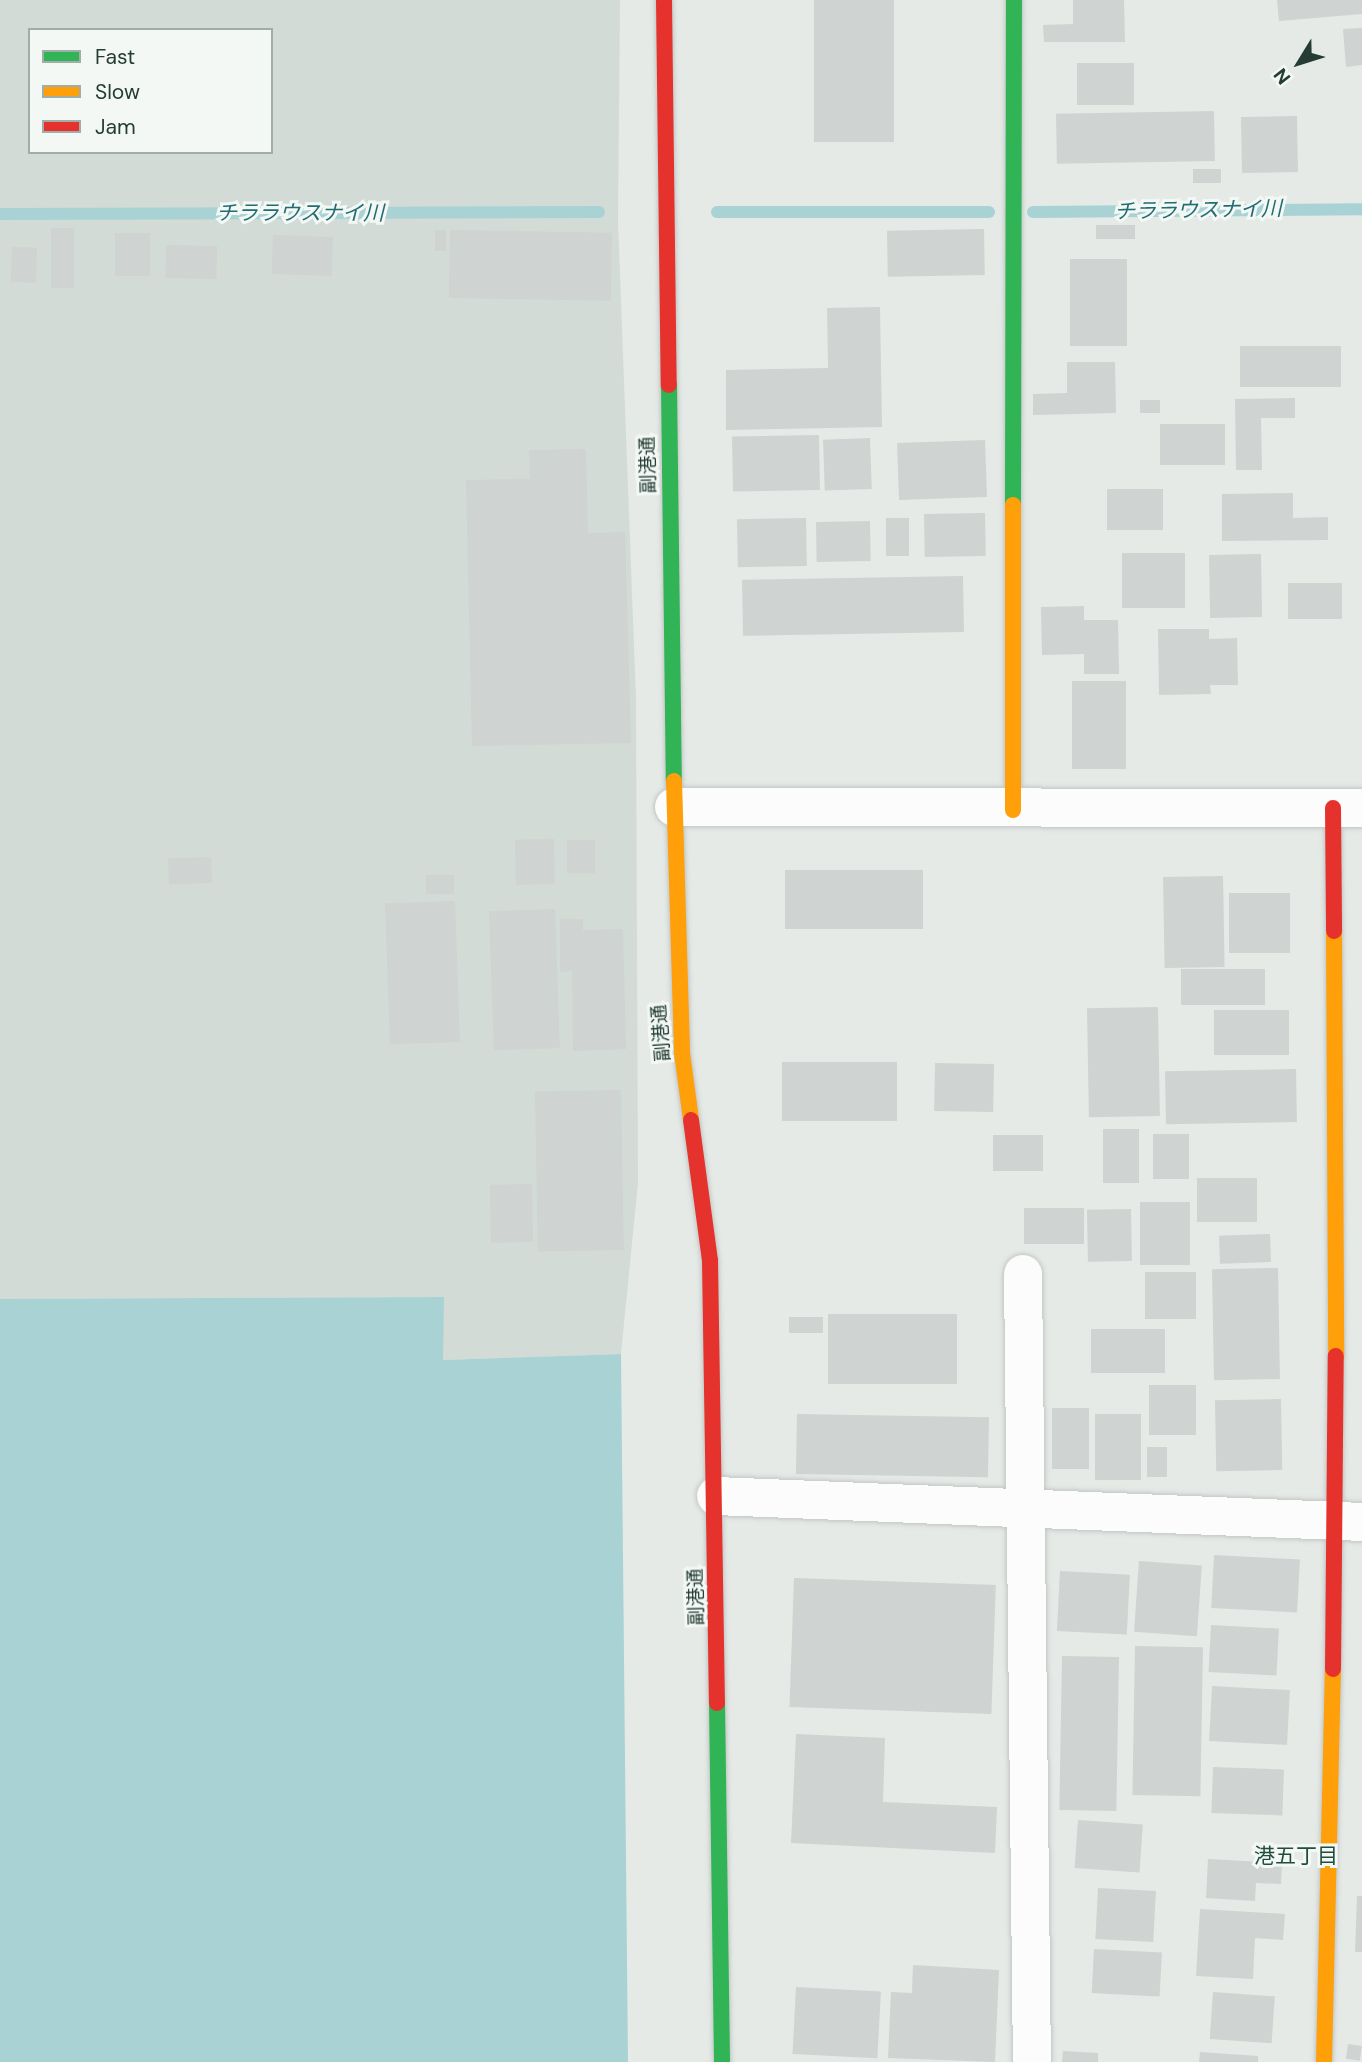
<!DOCTYPE html>
<html>
<head>
<meta charset="utf-8">
<style>
	body { margin:0 }
	#map { position:relative; width:1362px; height:2062px; overflow:hidden; background:#e5eae7; font-family:"DM Sans","Noto Sans JP",sans-serif }
	div>[style] { position:absolute }
	[style*='--x'] { left:calc(var(--x)*1px); top:calc(var(--y)*1px); width:calc(var(--w)*1px); rotate:calc(var(--a)*1deg) }
	.built>* { inset:0; background:#d3dbd7 }
	.water>* { inset:0; background:#a9d2d5 }
	.stream>* { height:12px; margin:-6px; padding:0 6px; transform-origin:6px; border-radius:6px; background:#a9d2d5 }
	.building>* { inset:0; background:#cfd3d1; transform-origin:0 0 }
	.roads { filter:drop-shadow(0 0 2px #c2c7c4) drop-shadow(0 0 2px #c2c7c4) }
	.street>* { height:38px; margin:-19px; padding:0 19px; transform-origin:19px; border-radius:19px; background:#fbfcfb }
	.fast>* { height:16px; margin:-8px; padding:0 8px; transform-origin:8px; border-radius:8px; background:#30b455 }
	.slow>* { height:16px; margin:-8px; padding:0 8px; transform-origin:8px; border-radius:8px; background:#ff9f0a }
	.jam>* { height:16px; margin:-8px; padding:0 8px; transform-origin:8px; border-radius:8px; background:#e5322d }
	span { translate:-50% -50%; white-space:nowrap; text-align:center; line-height:1.15; -webkit-text-stroke:6px #f3f8f5; paint-order:stroke }
	.street-label { font-size:19px; color:#243c34 }
	.water-label { font-size:21px; color:#226c73; font-style:italic }
	.neighbourhood-label { font-size:21px; color:#214c3f }
	.legend { position:absolute; left:28px; top:28px; width:245px; height:126px; box-sizing:border-box; background:#f3f8f5; border:2px solid #a0ada8; margin:0; padding:9px 12px; list-style:none; font-size:21px; color:#243c34 }
	.legend li { display:flex; align-items:center; gap:14px; height:35px }
	.legend b { width:35px; border:2px solid #a0ada8 }
	.north { position:absolute; left:1264px; top:28px; width:70px; height:70px; -webkit-text-stroke:5px #f3f8f5; paint-order:stroke; rotate:232deg; font-size:19px; font-weight:700; line-height:28px; text-align:center; color:#243c34 }
	.north::after { content:''; display:block; margin:auto; width:24px; height:32px; background:#243c34; clip-path:polygon(50% 0,100% 100%,50% 72%,0 100%) }
</style>
</head>
<body>
<div id="map">
	<div class="built">
		<div style="clip-path:polygon(evenodd,0 0,620px 0,618px 222px,636px 699px,638px 1183px,621px 1354px,442px 1360px,443px 1297px,0 1299px,0 0,30px 30px,271px 30px,271px 152px,30px 152px,30px 30px)"></div>
	</div>
	<div class="water">
		<div style="clip-path:polygon(444px 1297px,443px 1360px,621px 1354px,628px 2062px,0 2062px,0 1299px)"></div>
	</div>
	<div class="stream">
		<div style="--x:717;--y:212;--w:272;--a:0"></div>
		<div style="--x:1033;--y:212;--w:329;--a:-0.5"></div>
		<div style="--x:0;--y:214;--w:599;--a:-0.19"></div>
	</div>
	<div class="building">
		<div style="left:814px;top:0;width:80px;height:142px"></div>
		<div style="clip-path:polygon(1073px 0,1124px 0,1125px 42px,1044px 42px,1043px 25px,1073px 24px)"></div>
		<div style="clip-path:polygon(1277px 0,1362px 0,1362px 14px,1279px 21px)"></div>
		<div style="clip-path:polygon(1362px 28px,1362px 65px,1346px 67px,1343px 29px)"></div>
		<div style="left:1077px;top:63px;width:57px;height:42px"></div>
		<div style="left:1214px;top:111px;width:50px;height:158px;rotate:89deg"></div>
		<div style="left:1297px;top:116px;width:56px;height:56px;rotate:89deg"></div>
		<div style="left:1193px;top:169px;width:28px;height:14px"></div>
		<div style="left:1096px;top:225px;width:39px;height:14px"></div>
		<div style="left:51px;top:228px;width:23px;height:60px"></div>
		<div style="left:984px;top:229px;width:46px;height:97px;rotate:89deg"></div>
		<div style="left:435px;top:230px;width:11px;height:21px"></div>
		<div style="left:450px;top:230px;width:162px;height:68px;rotate:1deg"></div>
		<div style="left:115px;top:233px;width:35px;height:43px"></div>
		<div style="left:273px;top:235px;width:60px;height:39px;rotate:2deg"></div>
		<div style="left:166px;top:245px;width:51px;height:33px;rotate:1deg"></div>
		<div style="left:12px;top:247px;width:25px;height:35px;rotate:2deg"></div>
		<div style="left:1070px;top:259px;width:57px;height:87px"></div>
		<div style="clip-path:polygon(880px 307px,882px 427px,726px 430px,726px 370px,828px 368px,827px 308px)"></div>
		<div style="left:1341px;top:346px;width:41px;height:101px;rotate:90deg"></div>
		<div style="clip-path:polygon(1067px 362px,1115px 362px,1116px 413px,1033px 415px,1033px 394px,1067px 393px)"></div>
		<div style="clip-path:polygon(1295px 398px,1295px 418px,1261px 418px,1262px 470px,1236px 470px,1235px 399px)"></div>
		<div style="left:1140px;top:400px;width:20px;height:13px"></div>
		<div style="left:1225px;top:424px;width:41px;height:65px;rotate:90deg"></div>
		<div style="left:819px;top:435px;width:55px;height:87px;rotate:89deg"></div>
		<div style="left:870px;top:438px;width:51px;height:47px;rotate:88deg"></div>
		<div style="left:985px;top:440px;width:57px;height:88px;rotate:88deg"></div>
		<div style="clip-path:polygon(586px 449px,588px 533px,625px 532px,631px 743px,472px 746px,466px 480px,530px 479px,529px 450px)"></div>
		<div style="left:1163px;top:489px;width:41px;height:56px;rotate:90deg"></div>
		<div style="clip-path:polygon(1293px 493px,1293px 518px,1328px 517px,1328px 540px,1222px 541px,1222px 494px)"></div>
		<div style="left:985px;top:513px;width:43px;height:61px;rotate:89deg"></div>
		<div style="left:806px;top:518px;width:48px;height:69px;rotate:89deg"></div>
		<div style="left:886px;top:518px;width:23px;height:38px"></div>
		<div style="left:870px;top:521px;width:40px;height:54px;rotate:89deg"></div>
		<div style="left:1122px;top:553px;width:63px;height:55px"></div>
		<div style="left:1261px;top:554px;width:63px;height:52px;rotate:89deg"></div>
		<div style="left:963px;top:576px;width:56px;height:221px;rotate:89deg"></div>
		<div style="left:1288px;top:583px;width:54px;height:36px"></div>
		<div style="clip-path:polygon(1084px 606px,1084px 620px,1118px 620px,1119px 674px,1084px 674px,1084px 654px,1042px 655px,1041px 607px)"></div>
		<div style="clip-path:polygon(1158px 629px,1209px 629px,1209px 639px,1237px 638px,1238px 685px,1210px 685px,1211px 694px,1159px 695px)"></div>
		<div style="left:1072px;top:681px;width:54px;height:88px"></div>
		<div style="left:554px;top:839px;width:45px;height:39px;rotate:89deg"></div>
		<div style="left:567px;top:840px;width:28px;height:33px"></div>
		<div style="left:211px;top:857px;width:26px;height:43px;rotate:88deg"></div>
		<div style="left:785px;top:870px;width:138px;height:59px"></div>
		<div style="left:426px;top:875px;width:28px;height:19px"></div>
		<div style="left:1223px;top:876px;width:91px;height:60px;rotate:89deg"></div>
		<div style="left:1290px;top:893px;width:60px;height:61px;rotate:90deg"></div>
		<div style="left:455px;top:901px;width:141px;height:70px;rotate:88deg"></div>
		<div style="left:555px;top:909px;width:139px;height:66px;rotate:88deg"></div>
		<div style="clip-path:polygon(560px 919px,583px 919px,583px 930px,623px 929px,626px 1049px,573px 1051px,572px 971px,560px 972px)"></div>
		<div style="left:1181px;top:969px;width:84px;height:36px"></div>
		<div style="left:1158px;top:1007px;width:109px;height:71px;rotate:89deg"></div>
		<div style="left:1289px;top:1010px;width:45px;height:75px;rotate:90deg"></div>
		<div style="left:782px;top:1062px;width:115px;height:59px"></div>
		<div style="left:935px;top:1063px;width:59px;height:48px;rotate:1deg"></div>
		<div style="left:1296px;top:1069px;width:53px;height:131px;rotate:89deg"></div>
		<div style="left:621px;top:1090px;width:160px;height:86px;rotate:89deg"></div>
		<div style="left:1103px;top:1129px;width:36px;height:54px"></div>
		<div style="left:1153px;top:1134px;width:36px;height:45px"></div>
		<div style="left:1043px;top:1135px;width:36px;height:50px;rotate:90deg"></div>
		<div style="left:1257px;top:1178px;width:44px;height:60px;rotate:90deg"></div>
		<div style="left:532px;top:1184px;width:58px;height:42px;rotate:89deg"></div>
		<div style="left:1190px;top:1202px;width:63px;height:50px;rotate:90deg"></div>
		<div style="left:1084px;top:1208px;width:36px;height:60px;rotate:90deg"></div>
		<div style="left:1131px;top:1209px;width:52px;height:44px;rotate:89deg"></div>
		<div style="left:1270px;top:1234px;width:28px;height:51px;rotate:88deg"></div>
		<div style="left:1278px;top:1268px;width:111px;height:66px;rotate:89deg"></div>
		<div style="left:1145px;top:1272px;width:51px;height:47px"></div>
		<div style="left:828px;top:1314px;width:129px;height:70px"></div>
		<div style="left:789px;top:1317px;width:34px;height:16px"></div>
		<div style="left:1091px;top:1329px;width:74px;height:44px"></div>
		<div style="left:1196px;top:1385px;width:50px;height:47px;rotate:90deg"></div>
		<div style="left:1281px;top:1399px;width:71px;height:66px;rotate:89deg"></div>
		<div style="left:1052px;top:1408px;width:37px;height:61px"></div>
		<div style="left:797px;top:1414px;width:192px;height:60px;rotate:1deg"></div>
		<div style="left:1095px;top:1414px;width:46px;height:66px"></div>
		<div style="left:1147px;top:1447px;width:20px;height:30px"></div>
		<div style="left:1214px;top:1555px;width:86px;height:53px;rotate:3deg"></div>
		<div style="left:1139px;top:1561px;width:63px;height:71px;rotate:4deg"></div>
		<div style="left:1060px;top:1571px;width:70px;height:60px;rotate:3deg"></div>
		<div style="left:794px;top:1578px;width:202px;height:129px;rotate:2deg"></div>
		<div style="left:1211px;top:1625px;width:68px;height:47px;rotate:3deg"></div>
		<div style="left:1135px;top:1646px;width:68px;height:149px;rotate:1deg"></div>
		<div style="left:1062px;top:1656px;width:57px;height:154px;rotate:1deg"></div>
		<div style="left:1212px;top:1686px;width:78px;height:55px;rotate:3deg"></div>
		<div style="clip-path:polygon(796px 1734px,885px 1738px,883px 1802px,997px 1807px,995px 1853px,791px 1843px)"></div>
		<div style="left:1213px;top:1767px;width:71px;height:46px;rotate:2deg"></div>
		<div style="left:1078px;top:1820px;width:65px;height:48px;rotate:4deg"></div>
		<div style="clip-path:polygon(1208px 1859px,1282px 1863px,1281px 1884px,1256px 1883px,1255px 1901px,1206px 1898px)"></div>
		<div style="left:1098px;top:1888px;width:58px;height:51px;rotate:3deg"></div>
		<div style="clip-path:polygon(1357px 1896px,1362px 1896px,1362px 1952px,1355px 1952px)"></div>
		<div style="clip-path:polygon(1200px 1909px,1285px 1914px,1283px 1940px,1255px 1938px,1253px 1979px,1196px 1976px)"></div>
		<div style="left:1094px;top:1949px;width:68px;height:44px;rotate:3deg"></div>
		<div style="clip-path:polygon(913px 1965px,999px 1970px,995px 2062px,888px 2058px,891px 1992px,912px 1993px)"></div>
		<div style="left:796px;top:1987px;width:85px;height:67px;rotate:3deg"></div>
		<div style="left:1213px;top:1992px;width:62px;height:47px;rotate:4deg"></div>
		<div style="left:1348px;top:2044px;width:14px;height:15px;rotate:8deg"></div>
		<div style="clip-path:polygon(1063px 2051px,1098px 2053px,1098px 2062px,1062px 2062px)"></div>
		<div style="clip-path:polygon(1200px 2052px,1258px 2056px,1258px 2062px,1199px 2062px)"></div>
	</div>
	<div class="roads">
		<div class="street">
			<div style="--x:674;--y:807;--w:688;--a:0.08"></div>
			<div style="--x:1023;--y:1274;--w:788;--a:89.35"></div>
			<div style="--x:716;--y:1496;--w:647;--a:2.3"></div>
		</div>
		<div class="fast">
			<div style="--x:669;--y:385;--w:396;--a:89.3"></div>
			<div style="--x:1013;--y:505;--w:505;--a:-89.89"></div>
			<div style="--x:717;--y:1703;--w:359;--a:89.2"></div>
		</div>
		<div class="slow">
			<div style="--x:674;--y:781;--w:272;--a:88.3"></div>
			<div style="--x:682;--y:1053;--w:68;--a:82.3"></div>
			<div style="--x:1013;--y:810;--w:305;--a:-90"></div>
			<div style="--x:1334;--y:931;--w:425;--a:89.7"></div>
			<div style="--x:1324;--y:2062;--w:393;--a:-88.7"></div>
		</div>
		<div class="jam">
			<div style="--x:664;--y:0;--w:385;--a:89.3"></div>
			<div style="--x:1333;--y:808;--w:123;--a:89.5"></div>
			<div style="--x:691;--y:1120;--w:142;--a:82.3"></div>
			<div style="--x:710;--y:1261;--w:442;--a:89.1"></div>
			<div style="--x:1333;--y:1669;--w:313;--a:-89.5"></div>
		</div>
	</div>
	<div class="street-label">
		<span style="left:648px;top:465px;rotate:-91deg">副港通</span>
		<span style="left:661px;top:1033px;rotate:-94deg">副港通</span>
		<span style="left:696px;top:1597px;rotate:-91deg">副港通</span>
	</div>
	<div class="water-label">
		<span style="left:1198px;top:210px;rotate:-1deg">チララウスナイ川</span>
		<span style="left:300px;top:213px">チララウスナイ川</span>
	</div>
	<div class="neighbourhood-label">
		<span style="left:1296px;top:1856px">港五丁目</span>
	</div>
	<ul class="legend">
	<li><b style="height:9px;background:#30b455"></b>Fast</li>
	<li><b style="height:9px;background:#ff9f0a"></b>Slow</li>
	<li><b style="height:9px;background:#e5322d"></b>Jam</li>
	</ul>
	<div class="north">N</div>
</div>
</body>
</html>
